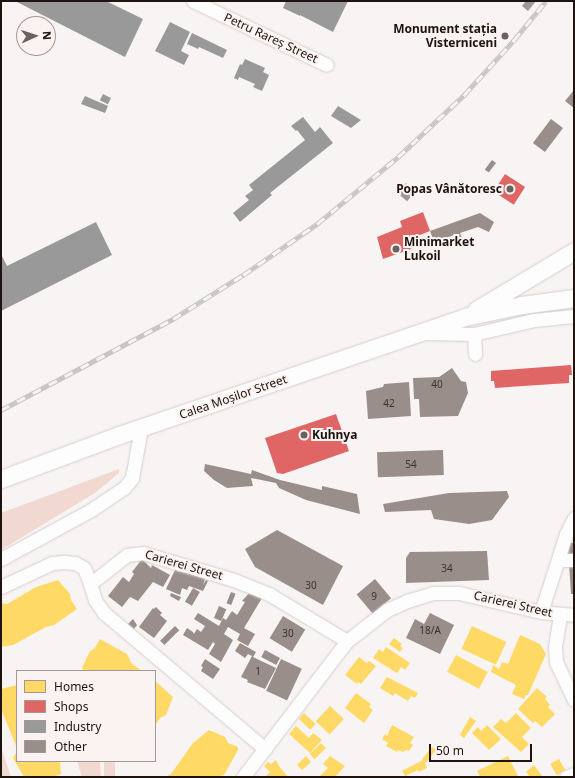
<!DOCTYPE html>
<html>
<head>
<meta charset="utf-8">
<style>
	body { margin:0 }
	#map { position:relative; width:575px; height:778px; overflow:hidden; background:#f8f4f3; font-family:"Noto Sans",sans-serif }
	div>[style] { position:absolute }
	[style*='--x'] { left:calc(var(--x)*1px); top:calc(var(--y)*1px); width:calc(var(--w)*1px); rotate:calc(var(--a)*1deg) }
	.green>* { inset:0; background:#f1d9d1; transform-origin:0 0 }
	.homes>* { inset:0; background:#ffd966; transform-origin:0 0 }
	.shops>* { inset:0; background:#e06666; transform-origin:0 0 }
	.industry>* { inset:0; background:#999; transform-origin:0 0 }
	.building>* { inset:0; background:#998e8a; transform-origin:0 0 }
	.roads { filter:drop-shadow(0 0 1px #d5cecb) drop-shadow(0 0 1px #d5cecb) }
	.minor>* { height:13px; margin:-6.5px; padding:0 6.5px; transform-origin:6.5px; border-radius:6.5px; background:#fefdfd }
	.major>* { height:17px; margin:-8.5px; padding:0 8.5px; transform-origin:8.5px; border-radius:8.5px; background:#fefdfd }
	.rail>* { height:4.5px; margin-top:-2.25px; transform-origin:0; background:repeating-linear-gradient(90deg,#faf3f1 0 9px,#c7c5c5 0 18px); box-sizing:border-box; border-block:1px solid #c7c5c5 }
	.dots>* { width:11px; height:11px; translate:-50% -50%; box-sizing:border-box; border:2px solid #faf3f1; border-radius:50% }
	span { translate:-50% -50%; white-space:nowrap; text-align:center; line-height:1.15; -webkit-text-stroke:4px #faf3f1; paint-order:stroke }
	.number-label { font-size:10px; color:#3d322e }
	.number-label span { -webkit-text-stroke-width:0 }
	.poi-label { font-size:12px; color:#1e130f; font-weight:700 }
	.right { translate:-100% -50%; text-align:right }
	.left { translate:0 -50%; text-align:left }
	.street-label { font-size:12px; color:#1e130f }
	.frame { position:absolute; inset:0; border:2px solid #1e130f; pointer-events:none }
	.legend { position:absolute; left:16px; top:670px; width:140px; height:92px; box-sizing:border-box; background:#faf3f1; border:1px solid #a29997; margin:0; padding:5px 7px; list-style:none; font-size:12px; color:#1e130f }
	.legend li { display:flex; align-items:center; gap:8px; height:20px }
	.legend b { width:20px; border:1px solid #a29997 }
	.north { position:absolute; left:16px; top:16px; width:40px; height:40px; box-sizing:border-box; background:#faf3f1; border:1px solid #a29997; border-radius:50%; rotate:87deg; font-size:11px; font-weight:700; line-height:16px; text-align:center; color:#1e130f }
	.north::after { content:''; display:block; margin:auto; width:14px; height:18px; background:#6a625f; clip-path:polygon(50% 0,100% 100%,50% 72%,0 100%) }
	.scale { position:absolute; left:429px; top:744px; width:103px; height:18px; box-sizing:border-box; border:2px solid #1e130f; border-top:0; padding-left:5px; font-size:12px; line-height:14px; white-space:nowrap; color:#1e130f; -webkit-text-stroke:3px #faf3f1; paint-order:stroke }
</style>
</head>
<body>
<div id="map">
	<div class="green">
		<div style="clip-path:polygon(119px 469px,119px 473px,95px 493px,1px 550px,1px 513px)"></div>
		<div style="clip-path:polygon(1px 747px,11px 777px,1px 777px)"></div>
		<div style="clip-path:polygon(77px 761px,100px 761px,101px 777px,82px 777px)"></div>
		<div style="left:104px;top:761px;width:11px;height:16px"></div>
	</div>
	<div class="homes">
		<div style="clip-path:polygon(58px 580px,70px 594px,71px 600px,77px 609px,54px 625px,46px 627px,13px 645px,1px 647px,1px 603px,7px 604px,36px 587px)"></div>
		<div style="left:472px;top:626px;width:38px;height:25px;rotate:25deg"></div>
		<div style="clip-path:polygon(520px 635px,540px 644px,546px 654px,528px 695px,526px 695px,524px 699px,512px 694px,516px 685px,491px 672px,493px 665px,499px 669px,502px 662px,508px 664px)"></div>
		<div style="clip-path:polygon(394px 638px,402px 644px,400px 646px,403px 648px,400px 652px,389px 644px)"></div>
		<div style="clip-path:polygon(100px 639px,127px 654px,132px 664px,142px 671px,84px 671px,82px 668px,90px 651px,95px 648px)"></div>
		<div style="clip-path:polygon(386px 647px,410px 663px,405px 670px,401px 667px,397px 673px,373px 658px,379px 649px,383px 652px)"></div>
		<div style="left:456px;top:655px;width:36px;height:19px;rotate:28deg"></div>
		<div style="clip-path:polygon(359px 657px,367px 663px,369px 661px,376px 666px,361px 684px,358px 682px,357px 684px,345px 675px)"></div>
		<div style="clip-path:polygon(387px 677px,418px 693px,415px 698px,411px 696px,408px 701px,395px 693px,393px 696px,380px 688px)"></div>
		<div style="clip-path:polygon(155px 681px,173px 697px,166px 715px,160px 718px,155px 726px)"></div>
		<div style="clip-path:polygon(17px 685px,17px 748px,1px 709px,1px 689px)"></div>
		<div style="clip-path:polygon(537px 688px,547px 697px,545px 699px,550px 705px,548px 707px,555px 714px,542px 727px,535px 721px,533px 723px,518px 709px)"></div>
		<div style="clip-path:polygon(356px 693px,371px 704px,369px 707px,373px 710px,364px 723px,345px 708px)"></div>
		<div style="left:330px;top:706px;width:19px;height:21px;rotate:43deg"></div>
		<div style="left:304px;top:713px;width:16px;height:8px;rotate:43deg"></div>
		<div style="clip-path:polygon(516px 713px,531px 728px,522px 737px,529px 744px,521px 752px,493px 727px,501px 719px,506px 723px)"></div>
		<div style="clip-path:polygon(470px 717px,476px 721px,464px 738px,460px 735px)"></div>
		<div style="clip-path:polygon(392px 725px,414px 737px,410px 743px,413px 745px,409px 751px,406px 750px,403px 752px,398px 750px,397px 752px,386px 746px,388px 743px,382px 739px,385px 734px,387px 736px)"></div>
		<div style="clip-path:polygon(487px 725px,501px 739px,489px 750px,472px 733px,478px 727px,481px 731px)"></div>
		<div style="clip-path:polygon(296px 726px,309px 738px,313px 733px,322px 740px,310px 753px,289px 734px)"></div>
		<div style="clip-path:polygon(209px 730px,225px 737px,228px 743px,238px 747px,238px 750px,224px 775px,215px 777px,165px 777px,171px 774px,193px 743px)"></div>
		<div style="left:321px;top:743px;width:7px;height:16px;rotate:45deg"></div>
		<div style="clip-path:polygon(432px 747px,436px 750px,426px 763px,424px 761px,427px 768px,419px 772px,418px 770px,405px 776px,402px 771px,423px 760px,422px 759px)"></div>
		<div style="clip-path:polygon(17px 751px,17px 761px,60px 761px,61px 774px,54px 777px,24px 777px,13px 758px)"></div>
		<div style="clip-path:polygon(306px 756px,311px 762px,302px 770px,297px 765px)"></div>
		<div style="clip-path:polygon(330px 756px,345px 766px,335px 777px,319px 777px,328px 768px,323px 764px)"></div>
		<div style="clip-path:polygon(508px 756px,518px 776px,480px 777px,477px 771px)"></div>
		<div style="left:559px;top:759px;width:13px;height:10px;rotate:61deg"></div>
		<div style="clip-path:polygon(276px 760px,279px 766px,288px 777px,265px 777px,270px 772px,264px 766px,268px 762px,271px 764px)"></div>
		<div style="clip-path:polygon(534px 765px,543px 777px,530px 777px,526px 772px)"></div>
	</div>
	<div class="shops">
		<div style="left:505px;top:174px;width:24px;height:21px;rotate:33deg"></div>
		<div style="clip-path:polygon(423px 212px,430px 231px,407px 240px,411px 249px,383px 259px,377px 237px,402px 227px,400px 221px)"></div>
		<div style="clip-path:polygon(571px 365px,572px 375px,569px 375px,569px 383px,495px 388px,494px 381px,491px 381px,491px 371px)"></div>
		<div style="clip-path:polygon(336px 414px,349px 451px,283px 474px,277px 473px,265px 438px)"></div>
	</div>
	<div class="industry">
		<div style="clip-path:polygon(15px 1px,106px 1px,143px 19px,125px 57px)"></div>
		<div style="clip-path:polygon(286px 1px,348px 1px,333px 32px,300px 15px,300px 16px,283px 8px)"></div>
		<div style="clip-path:polygon(526px 1px,536px 1px,528px 11px,522px 6px)"></div>
		<div style="clip-path:polygon(170px 22px,190px 32px,181px 51px,189px 55px,184px 65px,155px 51px)"></div>
		<div style="clip-path:polygon(192px 33px,227px 50px,223px 58px,199px 47px,198px 49px,187px 44px)"></div>
		<div style="clip-path:polygon(245px 59px,265px 68px,263px 72px,269px 75px,262px 91px,253px 87px,255px 84px,239px 77px,238px 80px,234px 78px,240px 64px,242px 65px)"></div>
		<div style="left:103px;top:94px;width:9px;height:7px;rotate:27deg"></div>
		<div style="clip-path:polygon(85px 96px,108px 106px,105px 113px,81px 104px)"></div>
		<div style="clip-path:polygon(338px 106px,361px 120px,351px 128px,331px 116px)"></div>
		<div style="clip-path:polygon(303px 117px,315px 132px,320px 127px,333px 143px,270px 193px,272px 195px,240px 222px,233px 213px,249px 200px,245px 196px,253px 190px,249px 185px,305px 140px,297px 130px,296px 131px,291px 126px)"></div>
		<div style="left:406px;top:183px;width:13px;height:13px;rotate:42deg"></div>
		<div style="clip-path:polygon(96px 222px,112px 255px,1px 311px,1px 254px,7px 266px)"></div>
	</div>
	<div class="building">
		<div style="clip-path:polygon(574px 90px,574px 108px,565px 101px)"></div>
		<div style="left:551px;top:119px;width:15px;height:30px;rotate:37deg"></div>
		<div style="left:492px;top:160px;width:5px;height:12px;rotate:37deg"></div>
		<div style="clip-path:polygon(480px 213px,494px 222px,489px 232px,478px 227px,460px 233px,462px 238px,459px 239px,457px 234px,434px 242px,430px 231px)"></div>
		<div style="clip-path:polygon(452px 368px,461px 381px,466px 382px,468px 393px,458px 416px,420px 417px,419px 399px,414px 399px,413px 378px,439px 377px)"></div>
		<div style="clip-path:polygon(409px 382px,411px 416px,368px 419px,366px 391px,383px 387px,384px 384px)"></div>
		<div style="left:443px;top:450px;width:25px;height:66px;rotate:88deg"></div>
		<div style="clip-path:polygon(205px 464px,251px 474px,252px 470px,280px 480px,322px 490px,322px 486px,357px 494px,360px 514px,306px 500px,279px 488px,276px 483px,251px 478px,253px 486px,227px 488px,214px 480px,204px 471px)"></div>
		<div style="clip-path:polygon(507px 491px,509px 497px,492px 520px,469px 524px,434px 519px,431px 510px,385px 512px,383px 504px,449px 493px)"></div>
		<div style="clip-path:polygon(277px 530px,343px 566px,323px 605px,255px 567px,245px 549px)"></div>
		<div style="clip-path:polygon(570px 543px,574px 543px,574px 555px,568px 554px)"></div>
		<div style="clip-path:polygon(487px 551px,489px 580px,406px 583px,406px 558px,410px 552px)"></div>
		<div style="clip-path:polygon(142px 559px,151px 568px,152px 565px,170px 575px,163px 587px,153px 582px,138px 601px,130px 597px,122px 607px,108px 596px,123px 577px,129px 582px,134px 574px,132px 572px)"></div>
		<div style="clip-path:polygon(569px 563px,574px 563px,574px 594px,571px 594px)"></div>
		<div style="clip-path:polygon(181px 569px,205px 579px,203px 585px,206px 580px,208px 581px,203px 591px,189px 586px,187px 590px,182px 588px,180px 595px,166px 589px,175px 570px,180px 572px)"></div>
		<div style="left:375px;top:579px;width:25px;height:24px;rotate:50deg"></div>
		<div style="left:193px;top:588px;width:8px;height:16px;rotate:30deg"></div>
		<div style="clip-path:polygon(251px 591px,262px 598px,244px 628px,255px 634px,248px 646px,237px 640px,240px 634px,228px 627px,224px 634px,233px 640px,221px 662px,209px 654px,215px 644px,213px 642px,208px 650px,183px 635px,187px 628px,193px 632px,194px 634px,197px 629px,201px 632px,205px 626px,194px 619px,198px 613px,219px 626px,223px 618px,226px 620px,232px 611px,237px 615px,245px 602px,242px 601px)"></div>
		<div style="left:231px;top:592px;width:5px;height:12px;rotate:22deg"></div>
		<div style="clip-path:polygon(171px 593px,181px 597px,179px 601px,170px 596px)"></div>
		<div style="left:219px;top:606px;width:8px;height:13px;rotate:23deg"></div>
		<div style="clip-path:polygon(156px 607px,162px 613px,160px 615px,167px 621px,154px 638px,139px 627px,153px 608px,154px 609px)"></div>
		<div style="clip-path:polygon(430px 613px,454px 625px,440px 654px,406px 638px,415px 619px,424px 624px)"></div>
		<div style="left:283px;top:616px;width:26px;height:26px;rotate:31deg"></div>
		<div style="clip-path:polygon(133px 619px,137px 625px,134px 629px,128px 624px)"></div>
		<div style="left:175px;top:626px;width:6px;height:21px;rotate:45deg"></div>
		<div style="clip-path:polygon(240px 643px,256px 652px,253px 657px,276px 668px,265px 689px,247px 682px,248px 680px,241px 677px,252px 656px,248px 654px,245px 658px,235px 651px)"></div>
		<div style="left:265px;top:650px;width:17px;height:8px;rotate:28deg"></div>
		<div style="clip-path:polygon(205px 659px,220px 669px,213px 679px,201px 671px,203px 667px,201px 666px)"></div>
		<div style="left:281px;top:659px;width:23px;height:35px;rotate:25deg"></div>
	</div>
	<div class="roads">
		<div class="minor">
			<div style="--x:193;--y:1;--w:148;--a:25.5"></div>
			<div style="--x:426;--y:333;--w:48;--a:1.2"></div>
			<div style="--x:474;--y:334;--w:62;--a:-13.1"></div>
			<div style="--x:534;--y:320;--w:40;--a:-5.7"></div>
			<div style="--x:474;--y:334;--w:20;--a:87"></div>
			<div style="--x:1;--y:559;--w:102;--a:-28.6"></div>
			<div style="--x:91;--y:510;--w:40;--a:-34"></div>
			<div style="--x:124;--y:488;--w:13;--a:-51"></div>
			<div style="--x:132;--y:478;--w:51;--a:-79.8"></div>
			<div style="--x:558;--y:560;--w:16;--a:0"></div>
			<div style="--x:1;--y:587;--w:56;--a:-25.2"></div>
			<div style="--x:52;--y:563;--w:12;--a:-5"></div>
			<div style="--x:64;--y:562;--w:11;--a:5"></div>
			<div style="--x:75;--y:563;--w:10;--a:29"></div>
			<div style="--x:84;--y:568;--w:17;--a:69"></div>
			<div style="--x:541;--y:612;--w:82;--a:-72.2"></div>
			<div style="--x:566;--y:534;--w:18;--a:-63"></div>
			<div style="--x:560;--y:615;--w:32;--a:99"></div>
			<div style="--x:555;--y:647;--w:15;--a:86"></div>
			<div style="--x:556;--y:662;--w:42;--a:64.7"></div>
			<div style="--x:265;--y:749;--w:211;--a:-139.8"></div>
			<div style="--x:104;--y:613;--w:16;--a:-125"></div>
			<div style="--x:95;--y:600;--w:17;--a:-107"></div>
			<div style="--x:90;--y:584;--w:47;--a:-38.1"></div>
			<div style="--x:127;--y:555;--w:16;--a:-7"></div>
			<div style="--x:143;--y:553;--w:95;--a:16.5"></div>
			<div style="--x:234;--y:580;--w:38;--a:22"></div>
			<div style="--x:269;--y:594;--w:91;--a:31.1"></div>
			<div style="--x:243;--y:777;--w:171;--a:-52.6"></div>
			<div style="--x:347;--y:641;--w:51;--a:-37.8"></div>
			<div style="--x:387;--y:610;--w:22;--a:-24"></div>
			<div style="--x:407;--y:601;--w:27;--a:-17"></div>
			<div style="--x:433;--y:593;--w:26;--a:0"></div>
			<div style="--x:459;--y:593;--w:84;--a:13"></div>
			<div style="--x:541;--y:612;--w:33;--a:5"></div>
			<div style="--x:566;--y:777;--w:9;--a:-21"></div>
		</div>
		<div class="major">
			<div style="--x:476;--y:310;--w:114;--a:-31"></div>
			<div style="--x:1;--y:479;--w:126;--a:-20.4"></div>
			<div style="--x:119;--y:435;--w:366;--a:-18.8"></div>
			<div style="--x:465;--y:317;--w:58;--a:-11.9"></div>
			<div style="--x:522;--y:305;--w:52;--a:-7.7"></div>
		</div>
	</div>
	<div class="rail">
		<div style="--x:1;--y:410;--w:195;--a:-27.9"></div>
		<div style="--x:173;--y:319;--w:83;--a:-32.2"></div>
		<div style="--x:243;--y:275;--w:90;--a:-34.6"></div>
		<div style="--x:317;--y:224;--w:105;--a:-39.6"></div>
		<div style="--x:398;--y:157;--w:91;--a:-43.2"></div>
		<div style="--x:464;--y:95;--w:74;--a:-47.7"></div>
		<div style="--x:514;--y:40;--w:50;--a:-50.6"></div>
	</div>
	<div class="dots">
		<div style="left:505px;top:36px;background:#6a625f"></div>
		<div style="left:510px;top:189px;background:#6a625f"></div>
		<div style="left:396px;top:249px;background:#6a625f"></div>
		<div style="left:304px;top:435px;background:#6a625f"></div>
	</div>
	<div class="number-label">
		<span style="left:437px;top:385px">40</span>
		<span style="left:389px;top:404px">42</span>
		<span style="left:411px;top:465px">54</span>
		<span style="left:447px;top:569px">34</span>
		<span style="left:311px;top:586px">30</span>
		<span style="left:374px;top:597px">9</span>
		<span style="left:430px;top:631px">18/A</span>
		<span style="left:288px;top:634px">30</span>
		<span style="left:258px;top:672px">1</span>
	</div>
	<div class="poi-label">
		<span class="right" style="left:497px;top:36px">Monument stația<br>Visterniceni</span>
		<span class="right" style="left:502px;top:189px">Popas Vânătoresc</span>
		<span class="left" style="left:404px;top:249px">Minimarket<br>Lukoil</span>
		<span class="left" style="left:312px;top:435px">Kuhnya</span>
	</div>
	<div class="street-label">
		<span style="left:271px;top:38px;rotate:25deg">Petru Rareș Street</span>
		<span style="left:233px;top:397px;rotate:-19deg">Calea Moșilor Street</span>
		<span style="left:184px;top:565px;rotate:16deg">Carierei Street</span>
		<span style="left:513px;top:604px;rotate:13deg">Carierei Street</span>
	</div>
	<div class="frame"></div>
	<ul class="legend">
	<li><b style="height:11px;background:#ffd966"></b>Homes</li>
	<li><b style="height:11px;background:#e06666"></b>Shops</li>
	<li><b style="height:11px;background:#999"></b>Industry</li>
	<li><b style="height:11px;background:#998e8a"></b>Other</li>
	</ul>
	<div class="north">N</div>
	<div class="scale">50 m</div>
</div>
</body>
</html>
